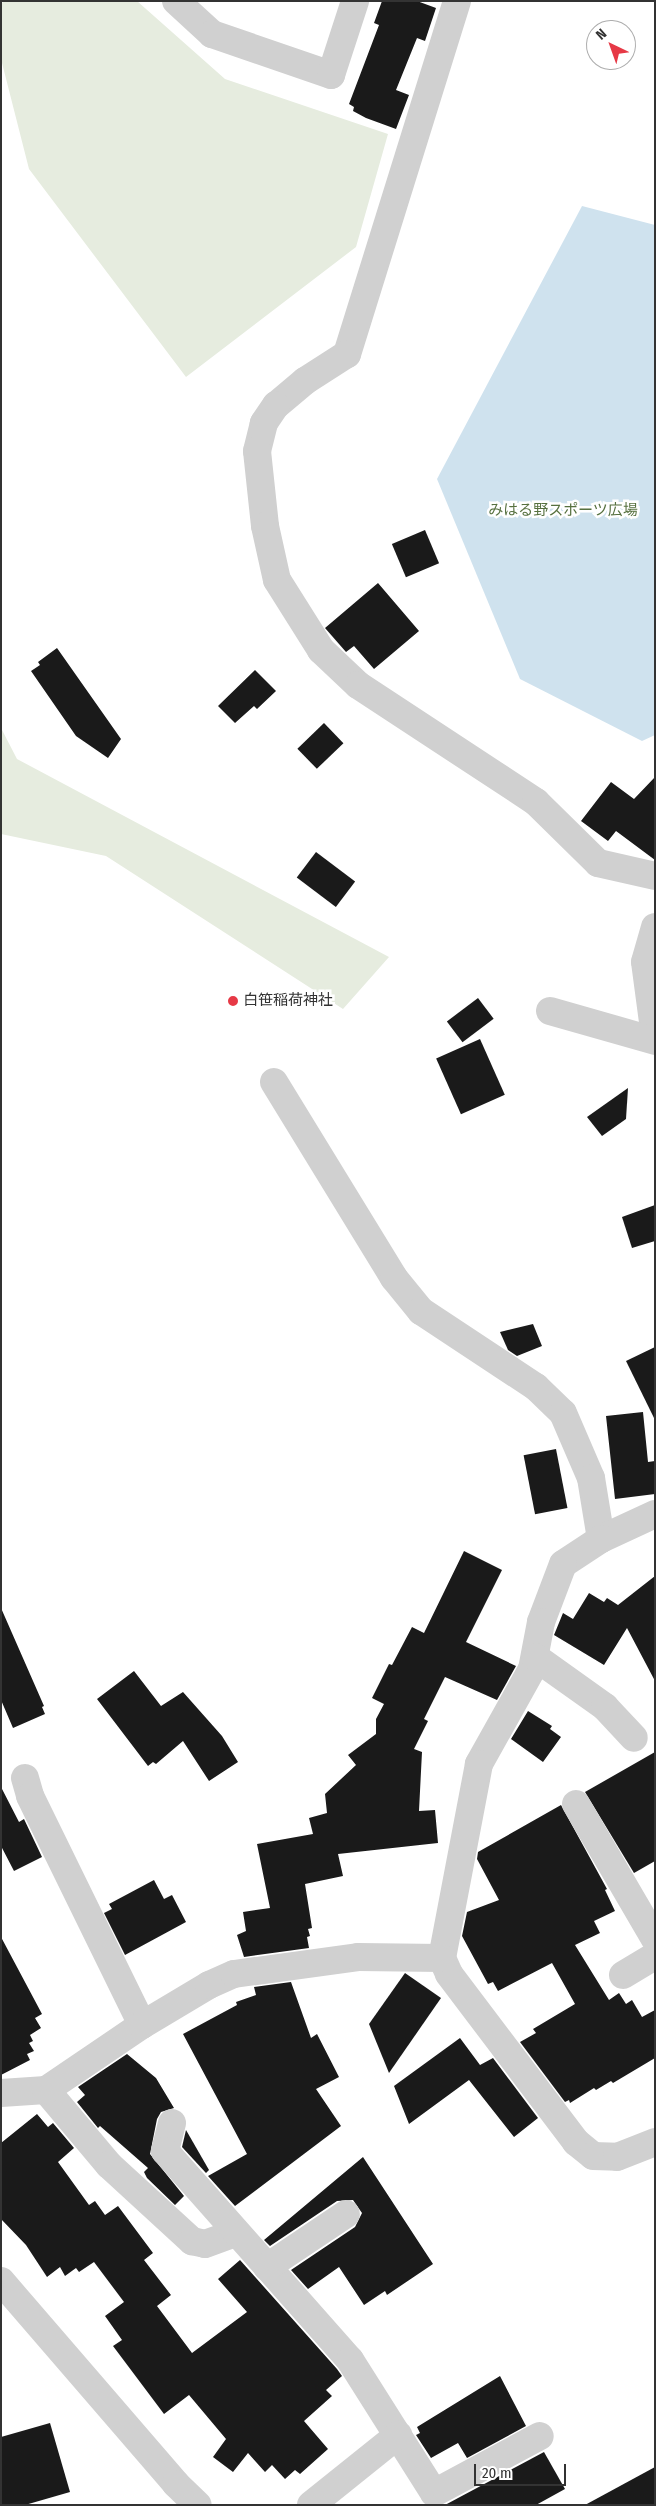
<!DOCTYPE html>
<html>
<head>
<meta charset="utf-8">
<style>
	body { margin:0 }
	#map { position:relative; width:656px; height:2506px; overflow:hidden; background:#fff; font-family:"Fira Sans Condensed","Noto Sans JP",sans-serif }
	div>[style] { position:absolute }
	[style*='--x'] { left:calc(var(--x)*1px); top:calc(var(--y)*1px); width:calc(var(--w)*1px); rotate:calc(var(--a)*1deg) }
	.green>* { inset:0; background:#e6ecdf }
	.water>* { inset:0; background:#cfe2ee }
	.building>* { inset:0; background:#1a1a1a; transform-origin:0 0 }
	.minor>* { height:28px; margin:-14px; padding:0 14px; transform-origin:14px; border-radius:14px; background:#d0d0d0 }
	.dots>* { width:14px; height:14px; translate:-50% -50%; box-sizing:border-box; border:2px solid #fff; border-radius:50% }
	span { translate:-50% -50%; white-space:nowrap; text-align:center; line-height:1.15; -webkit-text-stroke:5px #fff; paint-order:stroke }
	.park-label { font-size:15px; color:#56703f }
	.poi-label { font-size:15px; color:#333 }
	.left { translate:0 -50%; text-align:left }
	.frame { position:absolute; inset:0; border:2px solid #333; pointer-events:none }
	.north { position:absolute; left:586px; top:20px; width:50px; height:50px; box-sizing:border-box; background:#fff; border:1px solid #adadad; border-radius:50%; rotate:318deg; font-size:14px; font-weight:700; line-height:20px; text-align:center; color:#333 }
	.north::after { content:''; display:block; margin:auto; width:18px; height:22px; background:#e63946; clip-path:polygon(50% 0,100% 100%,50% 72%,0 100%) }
	.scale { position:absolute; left:474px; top:2464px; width:92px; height:22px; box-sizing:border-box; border:2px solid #333; border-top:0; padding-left:6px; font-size:15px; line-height:18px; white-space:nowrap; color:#333; -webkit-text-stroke:4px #fff; paint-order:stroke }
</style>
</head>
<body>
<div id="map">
	<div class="green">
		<div style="clip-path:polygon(4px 1px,137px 1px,225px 79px,388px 134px,356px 247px,186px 377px,29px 169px,1px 59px,1px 4px)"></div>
		<div style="clip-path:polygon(1px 728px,17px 759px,389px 957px,343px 1009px,106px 856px,1px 834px)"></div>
	</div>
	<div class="water">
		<div style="clip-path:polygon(582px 206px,655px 225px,655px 735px,642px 741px,520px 679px,437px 479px)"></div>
	</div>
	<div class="building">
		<div style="clip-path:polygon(382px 1px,417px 1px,436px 8px,425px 41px,417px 38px,396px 90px,409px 95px,396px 129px,366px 118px,353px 111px,354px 107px,349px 104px,379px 25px,374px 23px)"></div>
		<div style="left:425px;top:530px;width:36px;height:36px;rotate:67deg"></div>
		<div style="clip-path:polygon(378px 583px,419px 631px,374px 669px,354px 646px,346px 652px,325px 628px)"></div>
		<div style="clip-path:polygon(57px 648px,121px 739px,108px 758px,76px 736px,31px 671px,40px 665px,38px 662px)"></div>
		<div style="clip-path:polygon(255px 670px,276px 691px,257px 709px,254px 706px,235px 723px,218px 706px)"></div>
		<div style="left:324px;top:723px;width:28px;height:37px;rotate:46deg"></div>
		<div style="clip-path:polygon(655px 777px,655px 860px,616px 831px,608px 841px,581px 821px,611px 782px,634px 799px)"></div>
		<div style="left:316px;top:852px;width:49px;height:32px;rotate:37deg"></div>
		<div style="left:478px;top:998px;width:26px;height:39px;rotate:53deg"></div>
		<div style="left:480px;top:1039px;width:61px;height:48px;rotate:66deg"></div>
		<div style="clip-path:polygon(628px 1088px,626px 1119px,602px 1136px,587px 1117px)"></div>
		<div style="clip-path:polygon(655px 1205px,655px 1241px,632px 1248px,622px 1217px)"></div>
		<div style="clip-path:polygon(533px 1324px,542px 1346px,517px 1356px,508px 1350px,500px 1332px)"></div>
		<div style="clip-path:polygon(655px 1347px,655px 1420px,626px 1361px)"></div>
		<div style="clip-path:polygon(643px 1412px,648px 1462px,655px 1461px,655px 1494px,615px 1499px,606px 1416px)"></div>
		<div style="left:556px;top:1449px;width:60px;height:33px;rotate:79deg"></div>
		<div style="clip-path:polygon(464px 1551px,502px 1570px,466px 1642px,516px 1666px,497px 1700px,445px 1677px,424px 1719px,428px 1721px,414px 1749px,422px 1752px,419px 1811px,435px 1810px,438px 1843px,338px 1854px,343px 1876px,305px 1884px,312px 1928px,308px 1929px,310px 1936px,307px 1937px,309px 1948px,244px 1957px,237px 1935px,246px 1931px,243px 1912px,270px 1908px,257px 1844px,313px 1834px,309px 1818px,327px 1813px,325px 1794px,356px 1765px,348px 1755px,376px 1734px,376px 1719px,384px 1704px,372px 1698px,389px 1664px,392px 1665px,412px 1627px,424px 1633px)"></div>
		<div style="clip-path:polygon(655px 1576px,655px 1681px,627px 1628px,604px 1665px,554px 1635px,563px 1613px,573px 1619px,589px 1593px,604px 1602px,607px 1598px,618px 1605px)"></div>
		<div style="clip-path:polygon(1px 1608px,44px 1706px,42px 1707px,45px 1714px,13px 1728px,1px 1700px)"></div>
		<div style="clip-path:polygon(134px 1671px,161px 1706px,183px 1692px,222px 1736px,238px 1762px,209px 1781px,183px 1741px,156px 1764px,153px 1762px,148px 1766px,97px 1699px)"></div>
		<div style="clip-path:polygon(528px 1711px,552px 1726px,550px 1729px,561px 1737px,543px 1762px,511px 1739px)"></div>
		<div style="clip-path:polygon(655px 1752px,655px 1861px,634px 1873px,585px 1792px)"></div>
		<div style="clip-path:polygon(1px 1787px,19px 1822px,24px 1819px,42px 1857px,14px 1871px,1px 1846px)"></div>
		<div style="clip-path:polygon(561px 1805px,607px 1889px,605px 1890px,615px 1911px,594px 1921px,600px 1933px,575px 1945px,609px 2000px,619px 1993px,626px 2004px,632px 2000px,642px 2017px,655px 2010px,655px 2058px,613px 2083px,611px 2081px,596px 2090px,594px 2088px,570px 2103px,569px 2100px,565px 2102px,520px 2042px,536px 2033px,533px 2029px,575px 2004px,552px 1963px,498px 1991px,493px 1982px,488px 1984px,462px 1936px,467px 1912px,499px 1900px,477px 1859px,478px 1852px)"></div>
		<div style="clip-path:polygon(154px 1880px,164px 1899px,172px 1895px,186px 1922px,125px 1955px,104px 1913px,112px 1909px,109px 1904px)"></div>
		<div style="clip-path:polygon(1px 1937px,42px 2014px,35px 2018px,41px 2028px,30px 2035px,33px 2041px,29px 2043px,34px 2051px,27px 2054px,30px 2060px,1px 2075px)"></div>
		<div style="clip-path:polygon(405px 1973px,441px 1998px,389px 2073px,369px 2024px)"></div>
		<div style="clip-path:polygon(291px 1982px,311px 2038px,317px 2034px,339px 2077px,316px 2089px,341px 2126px,235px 2206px,208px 2176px,247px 2154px,183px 2034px,237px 2005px,236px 2002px,256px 1995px,254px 1987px)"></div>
		<div style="clip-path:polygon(460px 2038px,480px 2065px,493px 2058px,538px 2118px,514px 2137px,469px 2080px,409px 2124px,394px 2086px)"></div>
		<div style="clip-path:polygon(127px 2054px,156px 2078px,174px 2108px,161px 2112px,157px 2119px,150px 2154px,184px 2196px,175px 2205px,147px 2178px,144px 2172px,148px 2168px,100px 2126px,98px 2128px,77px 2102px,85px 2095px,78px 2087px)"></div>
		<div style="clip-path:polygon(37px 2114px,48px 2127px,53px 2123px,74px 2148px,58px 2162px,89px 2205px,95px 2201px,105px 2215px,118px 2206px,153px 2253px,144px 2260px,171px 2295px,157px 2306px,192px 2353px,247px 2312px,218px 2279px,240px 2260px,337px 2369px,342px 2376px,326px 2390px,332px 2396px,304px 2421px,328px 2449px,300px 2474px,295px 2470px,285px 2479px,272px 2465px,265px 2472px,248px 2453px,233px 2472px,213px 2457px,226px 2439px,189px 2395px,164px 2414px,113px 2346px,122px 2340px,105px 2316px,124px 2302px,94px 2262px,79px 2272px,76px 2268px,65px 2276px,60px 2267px,47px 2277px,26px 2245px,1px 2219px,1px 2143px)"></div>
		<div style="clip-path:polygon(186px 2130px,209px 2170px,206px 2173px,182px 2147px)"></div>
		<div style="clip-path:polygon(363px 2157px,433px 2264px,387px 2295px,385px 2291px,364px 2305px,339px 2267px,308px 2289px,291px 2270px,355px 2227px,362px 2213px,353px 2200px,337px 2201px,270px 2246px,264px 2240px)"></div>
		<div style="clip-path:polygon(500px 2376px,526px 2426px,467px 2458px,458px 2443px,431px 2458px,416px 2435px,420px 2433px,417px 2427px)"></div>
		<div style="clip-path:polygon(50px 2423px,70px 2492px,25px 2505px,1px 2505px,1px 2437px)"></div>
		<div style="clip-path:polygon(544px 2452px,565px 2489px,536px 2505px,445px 2505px)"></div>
		<div style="clip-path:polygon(655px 2467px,655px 2505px,585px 2505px)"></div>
	</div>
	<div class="minor">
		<div style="--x:176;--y:1;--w:49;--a:42.5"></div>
		<div style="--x:212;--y:34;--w:126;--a:19"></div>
		<div style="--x:331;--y:75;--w:78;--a:-72"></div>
		<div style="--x:457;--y:1;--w:370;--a:107.3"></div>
		<div style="--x:347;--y:354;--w:50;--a:147.3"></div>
		<div style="--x:305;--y:381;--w:38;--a:140"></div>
		<div style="--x:276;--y:405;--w:22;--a:124"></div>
		<div style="--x:264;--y:423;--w:29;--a:104"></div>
		<div style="--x:257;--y:451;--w:75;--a:83.9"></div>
		<div style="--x:265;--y:526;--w:55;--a:77.5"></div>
		<div style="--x:277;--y:580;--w:83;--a:57.8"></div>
		<div style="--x:321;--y:650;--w:51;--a:43.4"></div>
		<div style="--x:358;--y:685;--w:213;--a:33.3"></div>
		<div style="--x:536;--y:802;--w:87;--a:44.5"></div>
		<div style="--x:598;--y:863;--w:58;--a:12.8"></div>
		<div style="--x:655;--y:927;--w:36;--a:106"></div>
		<div style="--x:645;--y:962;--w:76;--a:82.4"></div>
		<div style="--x:550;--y:1011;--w:109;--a:15.9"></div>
		<div style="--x:274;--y:1082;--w:230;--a:58.5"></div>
		<div style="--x:394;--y:1278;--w:43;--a:50.7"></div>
		<div style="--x:421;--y:1311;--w:138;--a:33.5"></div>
		<div style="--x:536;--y:1387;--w:37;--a:44"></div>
		<div style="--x:563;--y:1413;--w:71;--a:66.7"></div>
		<div style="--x:591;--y:1478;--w:62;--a:80.7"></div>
		<div style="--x:655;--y:1514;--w:60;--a:155.2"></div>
		<div style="--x:601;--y:1539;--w:45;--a:146.7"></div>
		<div style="--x:563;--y:1564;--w:62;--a:110.8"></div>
		<div style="--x:541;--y:1622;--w:48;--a:100.8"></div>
		<div style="--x:532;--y:1669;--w:109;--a:119.2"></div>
		<div style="--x:479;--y:1764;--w:197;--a:100.8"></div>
		<div style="--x:442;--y:1958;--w:17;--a:66"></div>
		<div style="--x:449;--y:1974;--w:211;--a:52.9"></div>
		<div style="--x:576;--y:2142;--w:22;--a:39"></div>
		<div style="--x:593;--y:2156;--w:24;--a:2"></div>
		<div style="--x:617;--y:2157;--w:41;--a:-21.5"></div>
		<div style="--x:535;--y:1657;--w:86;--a:35.5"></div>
		<div style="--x:605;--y:1707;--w:42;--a:46.9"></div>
		<div style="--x:25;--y:1778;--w:19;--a:74"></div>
		<div style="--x:30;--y:1796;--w:255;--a:63.9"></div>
		<div style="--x:576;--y:1804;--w:156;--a:59.7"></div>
		<div style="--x:623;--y:1975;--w:37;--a:-31"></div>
		<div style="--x:46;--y:2090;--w:98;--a:50"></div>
		<div style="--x:109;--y:2165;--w:113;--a:42.5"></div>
		<div style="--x:192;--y:2241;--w:13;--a:13"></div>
		<div style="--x:205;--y:2244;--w:32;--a:-20"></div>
		<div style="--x:1;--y:2093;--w:45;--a:-3.8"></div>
		<div style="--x:46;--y:2090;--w:116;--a:-34.1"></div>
		<div style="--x:142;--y:2025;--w:78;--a:-30.8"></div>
		<div style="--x:209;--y:1985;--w:27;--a:-24"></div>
		<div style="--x:234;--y:1974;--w:125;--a:-7.8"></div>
		<div style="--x:358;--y:1957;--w:84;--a:0.7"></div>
		<div style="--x:172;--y:2123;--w:29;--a:104"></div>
		<div style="--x:165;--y:2151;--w:279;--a:48.5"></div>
		<div style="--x:350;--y:2360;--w:157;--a:57.7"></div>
		<div style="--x:434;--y:2493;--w:120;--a:-28.3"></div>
		<div style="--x:267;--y:2267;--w:95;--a:-33.9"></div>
		<div style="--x:1;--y:2281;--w:268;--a:49.2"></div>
		<div style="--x:176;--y:2484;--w:30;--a:44"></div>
		<div style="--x:311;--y:2505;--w:112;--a:-38.8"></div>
	</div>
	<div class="dots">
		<div style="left:233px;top:1001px;background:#e63946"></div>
	</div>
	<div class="park-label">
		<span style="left:563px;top:511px">みはる野スポーツ広場</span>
	</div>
	<div class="poi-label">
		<span class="left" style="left:243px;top:1001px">白笹稲荷神社</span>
	</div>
	<div class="frame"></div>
	<div class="north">N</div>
	<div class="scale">20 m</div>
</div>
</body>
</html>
